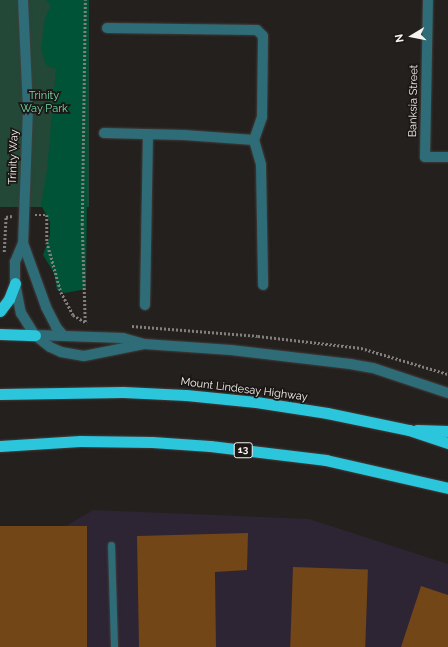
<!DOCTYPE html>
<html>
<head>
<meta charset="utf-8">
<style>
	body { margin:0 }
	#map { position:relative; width:448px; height:647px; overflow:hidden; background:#24201d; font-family:Raleway,sans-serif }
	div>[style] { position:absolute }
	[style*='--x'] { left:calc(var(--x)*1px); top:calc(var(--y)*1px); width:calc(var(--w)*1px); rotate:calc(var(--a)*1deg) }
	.industrial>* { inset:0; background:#2d2434 }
	.green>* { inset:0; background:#234837; transform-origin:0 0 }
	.forest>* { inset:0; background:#005337 }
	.building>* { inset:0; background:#724617; transform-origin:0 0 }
	.path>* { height:2.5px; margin-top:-1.25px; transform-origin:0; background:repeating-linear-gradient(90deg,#827f7c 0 2px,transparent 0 4px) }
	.roads { filter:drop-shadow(0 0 1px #413d3b) drop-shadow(0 0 1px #413d3b) }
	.service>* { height:7px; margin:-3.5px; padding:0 3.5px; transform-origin:3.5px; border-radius:3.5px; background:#2e6c77 }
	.minor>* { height:10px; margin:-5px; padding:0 5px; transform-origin:5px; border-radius:5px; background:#2e6c77 }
	.tertiary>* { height:10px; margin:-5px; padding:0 5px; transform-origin:5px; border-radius:5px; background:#2e6c77 }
	.trunk>* { height:11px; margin:-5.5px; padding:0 5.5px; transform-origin:5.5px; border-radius:5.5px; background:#2bc5dc }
	span { translate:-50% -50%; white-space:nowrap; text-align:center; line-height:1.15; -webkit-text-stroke:3.5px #1b1714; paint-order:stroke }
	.shield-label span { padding:1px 3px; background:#1b1714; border:1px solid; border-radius:3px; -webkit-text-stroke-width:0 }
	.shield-label { font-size:10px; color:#f5f2f0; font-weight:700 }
	.park-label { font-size:11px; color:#76d9ab }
	.street-label { font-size:11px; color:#f5f2f0 }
	.north { position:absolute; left:392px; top:16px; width:40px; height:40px; -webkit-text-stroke:3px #1b1714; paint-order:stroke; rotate:260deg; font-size:11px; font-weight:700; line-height:16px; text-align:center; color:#f5f2f0 }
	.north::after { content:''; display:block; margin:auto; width:14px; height:18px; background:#f5f2f0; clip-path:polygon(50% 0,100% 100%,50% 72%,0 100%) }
</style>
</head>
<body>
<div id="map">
	<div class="industrial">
		<div style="clip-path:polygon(93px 510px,309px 519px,448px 564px,448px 647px,0 647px,0 531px,56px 532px)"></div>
	</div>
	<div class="green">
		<div style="left:0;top:0;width:89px;height:207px"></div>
	</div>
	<div class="forest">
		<div style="clip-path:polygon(46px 0,89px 0,86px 289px,65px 293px,57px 290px,54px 273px,43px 255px,50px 235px,50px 222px,41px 205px,47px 170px,56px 69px,46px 65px,41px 49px,45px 18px,51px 5px)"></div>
	</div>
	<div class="building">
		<div style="left:87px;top:526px;width:121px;height:87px;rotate:90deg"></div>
		<div style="clip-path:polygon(248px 533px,247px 570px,215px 572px,216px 647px,139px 647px,137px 536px)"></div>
		<div style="left:293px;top:567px;width:75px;height:80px;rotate:2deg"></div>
		<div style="clip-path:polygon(421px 586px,448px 595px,448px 647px,401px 647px)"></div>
	</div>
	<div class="path">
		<div style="--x:35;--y:215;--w:12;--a:0"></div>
		<div style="--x:47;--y:215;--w:27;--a:90"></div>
		<div style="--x:47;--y:242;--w:52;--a:74.4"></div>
		<div style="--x:61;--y:292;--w:26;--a:62"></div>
		<div style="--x:73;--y:315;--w:16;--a:30"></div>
		<div style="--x:4;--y:252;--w:35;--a:-87"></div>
		<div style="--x:6;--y:217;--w:6;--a:-9"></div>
		<div style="--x:85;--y:322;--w:97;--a:-91.8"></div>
		<div style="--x:82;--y:225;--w:225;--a:-89.2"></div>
		<div style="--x:132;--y:326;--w:126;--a:4.5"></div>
		<div style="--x:258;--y:336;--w:104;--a:6.6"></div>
		<div style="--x:361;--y:348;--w:91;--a:16.6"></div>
	</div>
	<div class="roads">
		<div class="service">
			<div style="--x:111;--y:545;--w:102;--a:88.3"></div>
		</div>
		<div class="minor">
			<div style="--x:23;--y:0;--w:109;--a:87.4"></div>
			<div style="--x:28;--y:109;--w:134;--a:92.1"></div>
			<div style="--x:23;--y:243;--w:21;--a:113"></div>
			<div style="--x:15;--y:262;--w:21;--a:90"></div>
			<div style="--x:15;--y:283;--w:31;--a:79"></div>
			<div style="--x:21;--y:313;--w:26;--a:58"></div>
			<div style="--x:428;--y:0;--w:157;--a:91.1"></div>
			<div style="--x:425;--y:157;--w:23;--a:0"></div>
			<div style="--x:107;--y:28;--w:150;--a:0.8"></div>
			<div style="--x:257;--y:30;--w:8;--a:45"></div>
			<div style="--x:263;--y:36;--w:81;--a:90.7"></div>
			<div style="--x:262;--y:117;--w:24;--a:109"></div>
			<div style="--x:254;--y:140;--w:26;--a:74"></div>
			<div style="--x:261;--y:165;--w:120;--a:89"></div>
			<div style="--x:104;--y:133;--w:80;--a:1.4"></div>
			<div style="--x:184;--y:135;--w:70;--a:4.1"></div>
			<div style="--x:23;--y:243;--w:68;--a:70.2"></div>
			<div style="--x:46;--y:307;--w:22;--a:63"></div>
			<div style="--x:56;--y:327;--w:11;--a:49"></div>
			<div style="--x:145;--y:305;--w:171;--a:-89"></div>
		</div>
		<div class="tertiary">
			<div style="--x:35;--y:335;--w:88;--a:2"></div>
			<div style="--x:123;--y:338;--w:22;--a:16"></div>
			<div style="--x:144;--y:344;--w:87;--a:3.9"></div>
			<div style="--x:231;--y:350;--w:120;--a:6.7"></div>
			<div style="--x:350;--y:364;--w:23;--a:10"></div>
			<div style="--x:373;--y:368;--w:79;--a:18.4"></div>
			<div style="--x:35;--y:335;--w:19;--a:39"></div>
			<div style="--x:50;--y:347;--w:12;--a:24"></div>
			<div style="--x:61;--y:352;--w:23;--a:10"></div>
			<div style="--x:84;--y:356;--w:61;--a:-11.3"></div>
		</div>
		<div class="trunk">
			<div style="--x:0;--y:311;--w:15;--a:-53"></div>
			<div style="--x:9;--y:299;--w:17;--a:-69"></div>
			<div style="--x:0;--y:334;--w:35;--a:2"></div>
			<div style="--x:0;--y:394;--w:123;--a:-0.9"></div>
			<div style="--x:123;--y:392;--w:63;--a:2.7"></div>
			<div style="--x:186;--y:395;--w:70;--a:5.7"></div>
			<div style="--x:256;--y:402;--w:72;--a:8.8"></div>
			<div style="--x:327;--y:413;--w:84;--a:11.7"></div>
			<div style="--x:409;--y:430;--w:41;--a:18.4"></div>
			<div style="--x:417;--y:430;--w:31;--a:2"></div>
			<div style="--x:0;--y:446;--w:80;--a:-3.6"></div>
			<div style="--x:80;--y:441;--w:72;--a:0.8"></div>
			<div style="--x:152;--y:442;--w:58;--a:3.9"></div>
			<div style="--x:210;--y:446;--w:117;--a:6.9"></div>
			<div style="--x:326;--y:460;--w:125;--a:12.9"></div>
		</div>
	</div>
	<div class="shield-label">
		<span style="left:243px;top:450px">13</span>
	</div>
	<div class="park-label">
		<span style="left:44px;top:103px">Trinity<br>Way Park</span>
	</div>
	<div class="street-label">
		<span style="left:414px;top:101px;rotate:-89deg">Banksia Street</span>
		<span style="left:14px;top:157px;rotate:-88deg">Trinity Way</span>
		<span style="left:244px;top:390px;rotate:7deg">Mount Lindesay Highway</span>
	</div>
	<div class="north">N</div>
</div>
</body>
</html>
